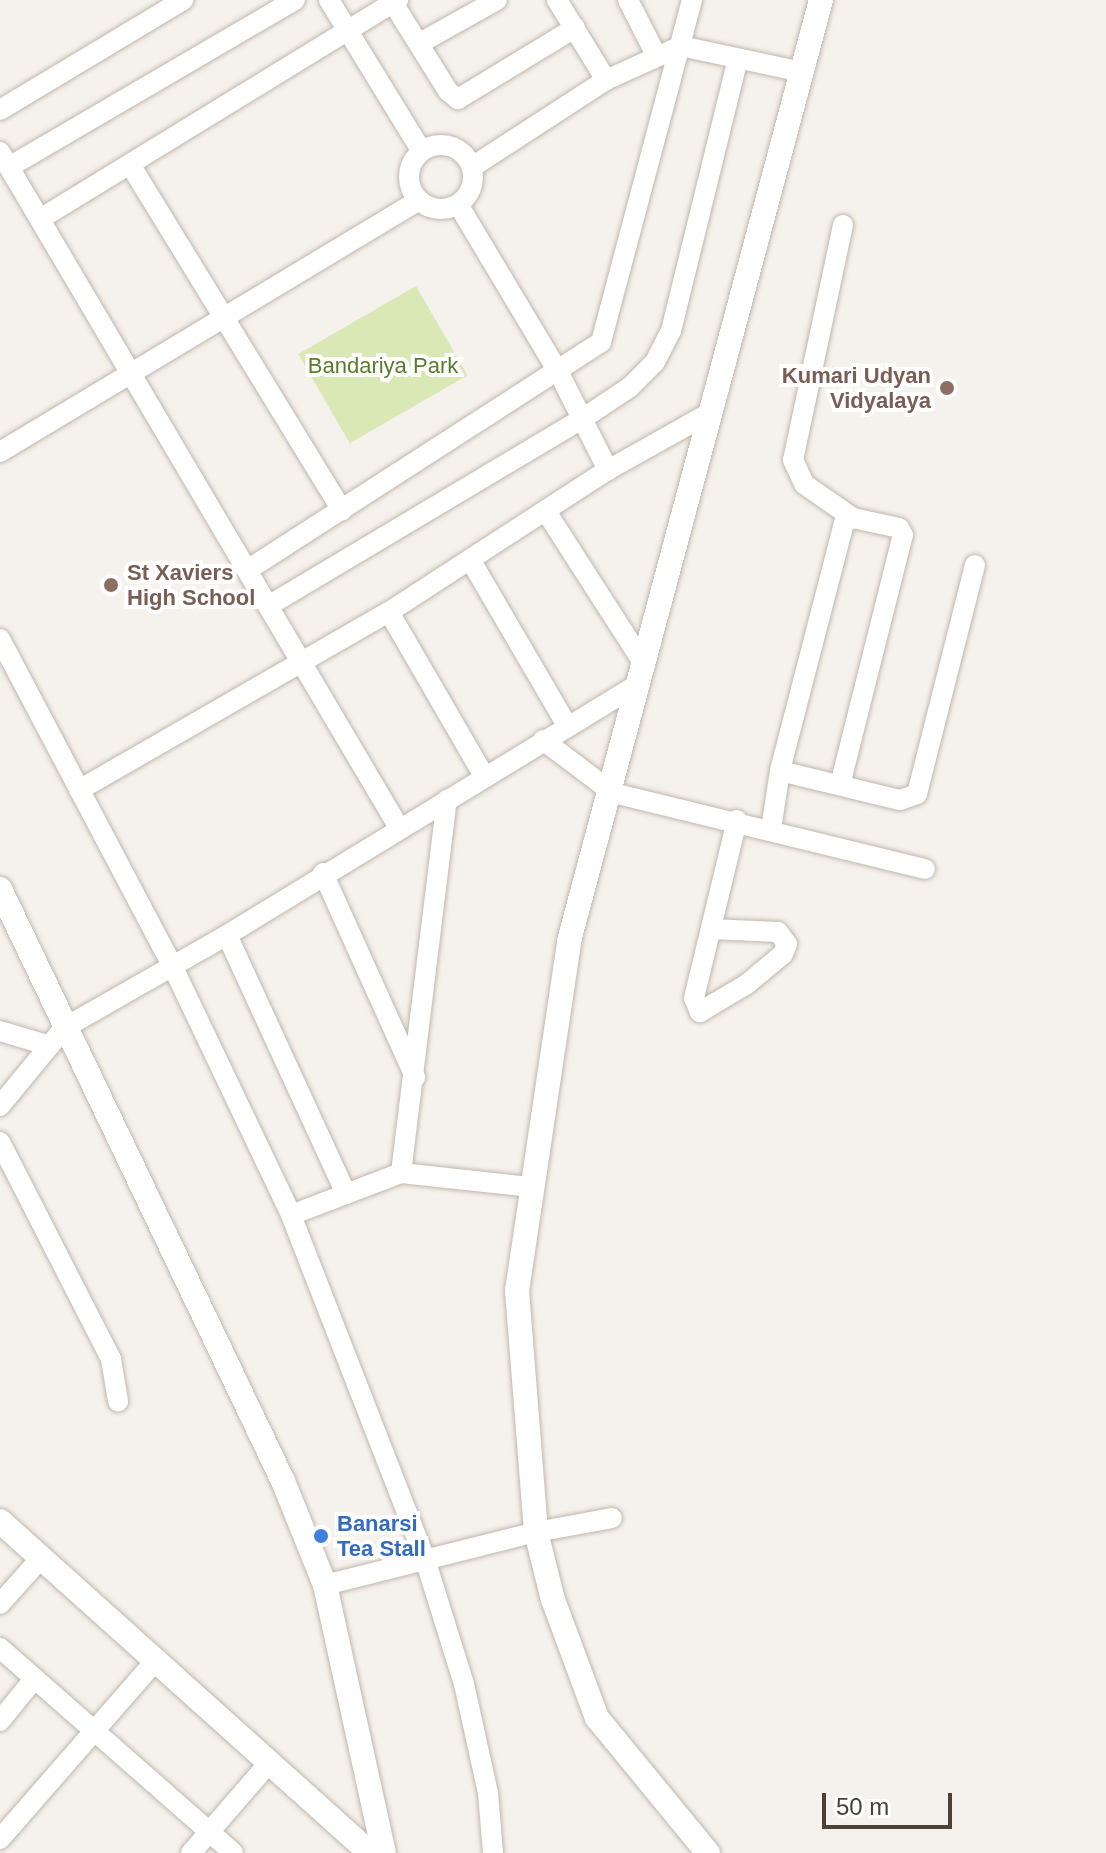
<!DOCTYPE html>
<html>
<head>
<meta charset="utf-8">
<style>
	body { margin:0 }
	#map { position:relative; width:1106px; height:1853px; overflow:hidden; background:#f5f1ec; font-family:Helvetica,sans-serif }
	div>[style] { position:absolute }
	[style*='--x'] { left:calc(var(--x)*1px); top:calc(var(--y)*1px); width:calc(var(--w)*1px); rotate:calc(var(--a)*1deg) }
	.green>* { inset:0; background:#dae8b6; transform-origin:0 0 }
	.roads { filter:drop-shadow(0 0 2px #c1b7ae) drop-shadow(0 0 2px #c1b7ae) }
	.minor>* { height:20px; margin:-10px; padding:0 10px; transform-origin:10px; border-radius:10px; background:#fff }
	.minor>.ring { margin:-10px; padding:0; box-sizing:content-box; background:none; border:20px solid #fff; border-radius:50% }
	.tertiary>* { height:24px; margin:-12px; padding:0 12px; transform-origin:12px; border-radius:12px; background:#fff }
	.dots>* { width:22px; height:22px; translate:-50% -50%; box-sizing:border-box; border:4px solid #fff; border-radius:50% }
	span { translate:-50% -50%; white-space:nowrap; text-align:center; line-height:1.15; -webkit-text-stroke:8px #fff; paint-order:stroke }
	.park-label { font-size:22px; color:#587c2c }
	.education-label { font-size:22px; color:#785e54; font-weight:700 }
	.right { translate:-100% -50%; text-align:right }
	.left { translate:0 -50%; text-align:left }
	.shop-label { font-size:22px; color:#366cbe; font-weight:700 }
	.scale { position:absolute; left:822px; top:1793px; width:130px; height:36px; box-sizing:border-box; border:4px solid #4a4139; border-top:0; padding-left:10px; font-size:24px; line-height:28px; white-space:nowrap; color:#4a4139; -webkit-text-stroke:6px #fff; paint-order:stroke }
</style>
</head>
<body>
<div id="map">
	<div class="green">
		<div style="left:416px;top:286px;width:103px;height:136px;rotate:60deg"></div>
	</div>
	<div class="roads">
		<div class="minor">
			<div style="--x:329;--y:0;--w:176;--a:58.5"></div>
			<div style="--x:557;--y:0;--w:94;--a:58.5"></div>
			<div style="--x:628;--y:0;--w:62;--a:63"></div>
			<div style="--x:393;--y:3;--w:104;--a:58"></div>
			<div style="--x:448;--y:91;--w:13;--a:39"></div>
			<div style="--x:458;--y:99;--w:137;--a:-31.3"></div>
			<div style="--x:420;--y:43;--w:88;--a:-29.2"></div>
			<div style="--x:0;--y:110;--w:214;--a:-31"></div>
			<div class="ring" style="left:409px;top:145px;width:44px;height:44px"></div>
			<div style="--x:0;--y:152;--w:783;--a:59.44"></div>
			<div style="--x:131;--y:166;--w:404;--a:58.5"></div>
			<div style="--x:9;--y:167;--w:331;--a:-30.3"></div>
			<div style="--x:472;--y:167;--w:160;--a:-33"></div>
			<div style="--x:606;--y:80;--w:82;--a:-24.4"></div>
			<div style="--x:681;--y:46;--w:120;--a:12.1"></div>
			<div style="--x:459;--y:206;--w:195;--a:59.1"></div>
			<div style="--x:559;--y:373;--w:109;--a:63.2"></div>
			<div style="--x:40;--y:219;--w:420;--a:-31.5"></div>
			<div style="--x:843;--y:225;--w:240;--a:102"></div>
			<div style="--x:793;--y:460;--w:26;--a:65"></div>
			<div style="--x:804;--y:484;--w:60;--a:34.8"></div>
			<div style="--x:0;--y:452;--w:487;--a:-31"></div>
			<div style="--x:547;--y:513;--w:179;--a:57.3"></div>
			<div style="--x:471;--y:561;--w:190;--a:59.7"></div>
			<div style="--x:249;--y:569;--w:419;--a:-32.8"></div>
			<div style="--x:601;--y:342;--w:354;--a:-75.1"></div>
			<div style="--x:268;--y:606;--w:365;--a:-30.8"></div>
			<div style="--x:582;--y:419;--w:58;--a:-33.7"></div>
			<div style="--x:630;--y:387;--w:35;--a:-45"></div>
			<div style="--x:655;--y:362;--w:35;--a:-63"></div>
			<div style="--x:671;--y:331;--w:280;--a:-76.2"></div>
			<div style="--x:389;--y:612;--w:190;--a:59.9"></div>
			<div style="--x:0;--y:639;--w:366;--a:62.2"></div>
			<div style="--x:171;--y:963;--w:279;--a:64.5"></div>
			<div style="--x:291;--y:1215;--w:369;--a:68.7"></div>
			<div style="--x:425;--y:1559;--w:131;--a:72.7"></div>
			<div style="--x:464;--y:1684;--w:112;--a:77.6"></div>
			<div style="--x:488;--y:1793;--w:60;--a:85.2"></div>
			<div style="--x:543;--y:740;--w:88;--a:37.1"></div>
			<div style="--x:613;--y:793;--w:321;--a:13.7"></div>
			<div style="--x:840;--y:785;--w:258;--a:-75.9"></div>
			<div style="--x:903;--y:535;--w:8;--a:-120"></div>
			<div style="--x:899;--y:528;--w:47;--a:-167.7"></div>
			<div style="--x:853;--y:518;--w:10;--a:151"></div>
			<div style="--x:844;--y:523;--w:256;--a:104.5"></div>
			<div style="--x:780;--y:771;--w:123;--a:13.6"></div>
			<div style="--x:900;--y:800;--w:18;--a:-19"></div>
			<div style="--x:917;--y:794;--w:236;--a:-75.8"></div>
			<div style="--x:79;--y:790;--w:357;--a:-29.9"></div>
			<div style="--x:389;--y:612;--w:261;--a:-33"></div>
			<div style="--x:608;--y:470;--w:112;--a:-29.3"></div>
			<div style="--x:771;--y:829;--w:59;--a:-81.2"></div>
			<div style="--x:323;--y:873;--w:224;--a:65.7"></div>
			<div style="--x:711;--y:929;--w:67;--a:2.6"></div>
			<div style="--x:778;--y:932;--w:15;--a:53"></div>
			<div style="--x:787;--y:944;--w:11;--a:112"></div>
			<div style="--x:783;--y:954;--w:47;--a:140.2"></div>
			<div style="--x:747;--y:984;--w:55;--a:149.2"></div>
			<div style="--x:700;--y:1012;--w:15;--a:-113"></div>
			<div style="--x:694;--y:998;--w:183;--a:-76.4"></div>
			<div style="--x:227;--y:935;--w:285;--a:65.3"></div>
			<div style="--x:0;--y:1031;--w:52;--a:16.7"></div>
			<div style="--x:0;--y:1106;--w:101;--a:-50.6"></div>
			<div style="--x:64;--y:1028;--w:188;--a:-29.7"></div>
			<div style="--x:227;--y:935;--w:482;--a:-31.4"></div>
			<div style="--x:0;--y:1142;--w:244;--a:62.9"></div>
			<div style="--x:111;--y:1359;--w:43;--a:80.5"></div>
			<div style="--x:401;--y:1173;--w:376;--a:-83"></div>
			<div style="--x:291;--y:1215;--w:118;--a:-20.9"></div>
			<div style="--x:401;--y:1173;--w:129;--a:6.2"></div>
			<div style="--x:325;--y:1585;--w:218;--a:-14.1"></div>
			<div style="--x:536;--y:1532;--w:77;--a:-10.4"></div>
			<div style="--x:0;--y:1604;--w:62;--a:-48.3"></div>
			<div style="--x:0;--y:1648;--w:310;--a:41.3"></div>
			<div style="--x:0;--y:1721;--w:55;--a:-50.9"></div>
			<div style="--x:0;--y:1839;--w:239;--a:-48.9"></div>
			<div style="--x:191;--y:1853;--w:119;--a:-49.1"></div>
		</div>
		<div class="tertiary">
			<div style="--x:0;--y:889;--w:656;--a:64.45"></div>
			<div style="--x:283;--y:1481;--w:112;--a:68"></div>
			<div style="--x:325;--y:1585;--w:274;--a:77.6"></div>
			<div style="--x:0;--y:1521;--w:497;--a:41.9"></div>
			<div style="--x:708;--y:1853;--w:175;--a:-129.4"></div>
			<div style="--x:597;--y:1718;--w:126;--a:-110.4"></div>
			<div style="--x:553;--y:1600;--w:70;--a:-104"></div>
			<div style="--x:536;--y:1532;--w:242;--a:-94.5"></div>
			<div style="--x:517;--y:1291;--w:354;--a:-81.5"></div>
			<div style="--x:569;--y:941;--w:974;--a:-75.01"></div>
		</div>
	</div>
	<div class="dots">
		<div style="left:947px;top:388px;background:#8d6e63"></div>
		<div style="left:111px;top:585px;background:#8d6e63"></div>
		<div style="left:321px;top:1536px;background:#3f7fe0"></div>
	</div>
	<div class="park-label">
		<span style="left:383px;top:366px">Bandariya Park</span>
	</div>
	<div class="education-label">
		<span class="right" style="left:931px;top:388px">Kumari Udyan<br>Vidyalaya</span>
		<span class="left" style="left:127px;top:585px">St Xaviers<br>High School</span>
	</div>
	<div class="shop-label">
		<span class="left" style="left:337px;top:1536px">Banarsi<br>Tea Stall</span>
	</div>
	<div class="scale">50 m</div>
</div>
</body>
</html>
